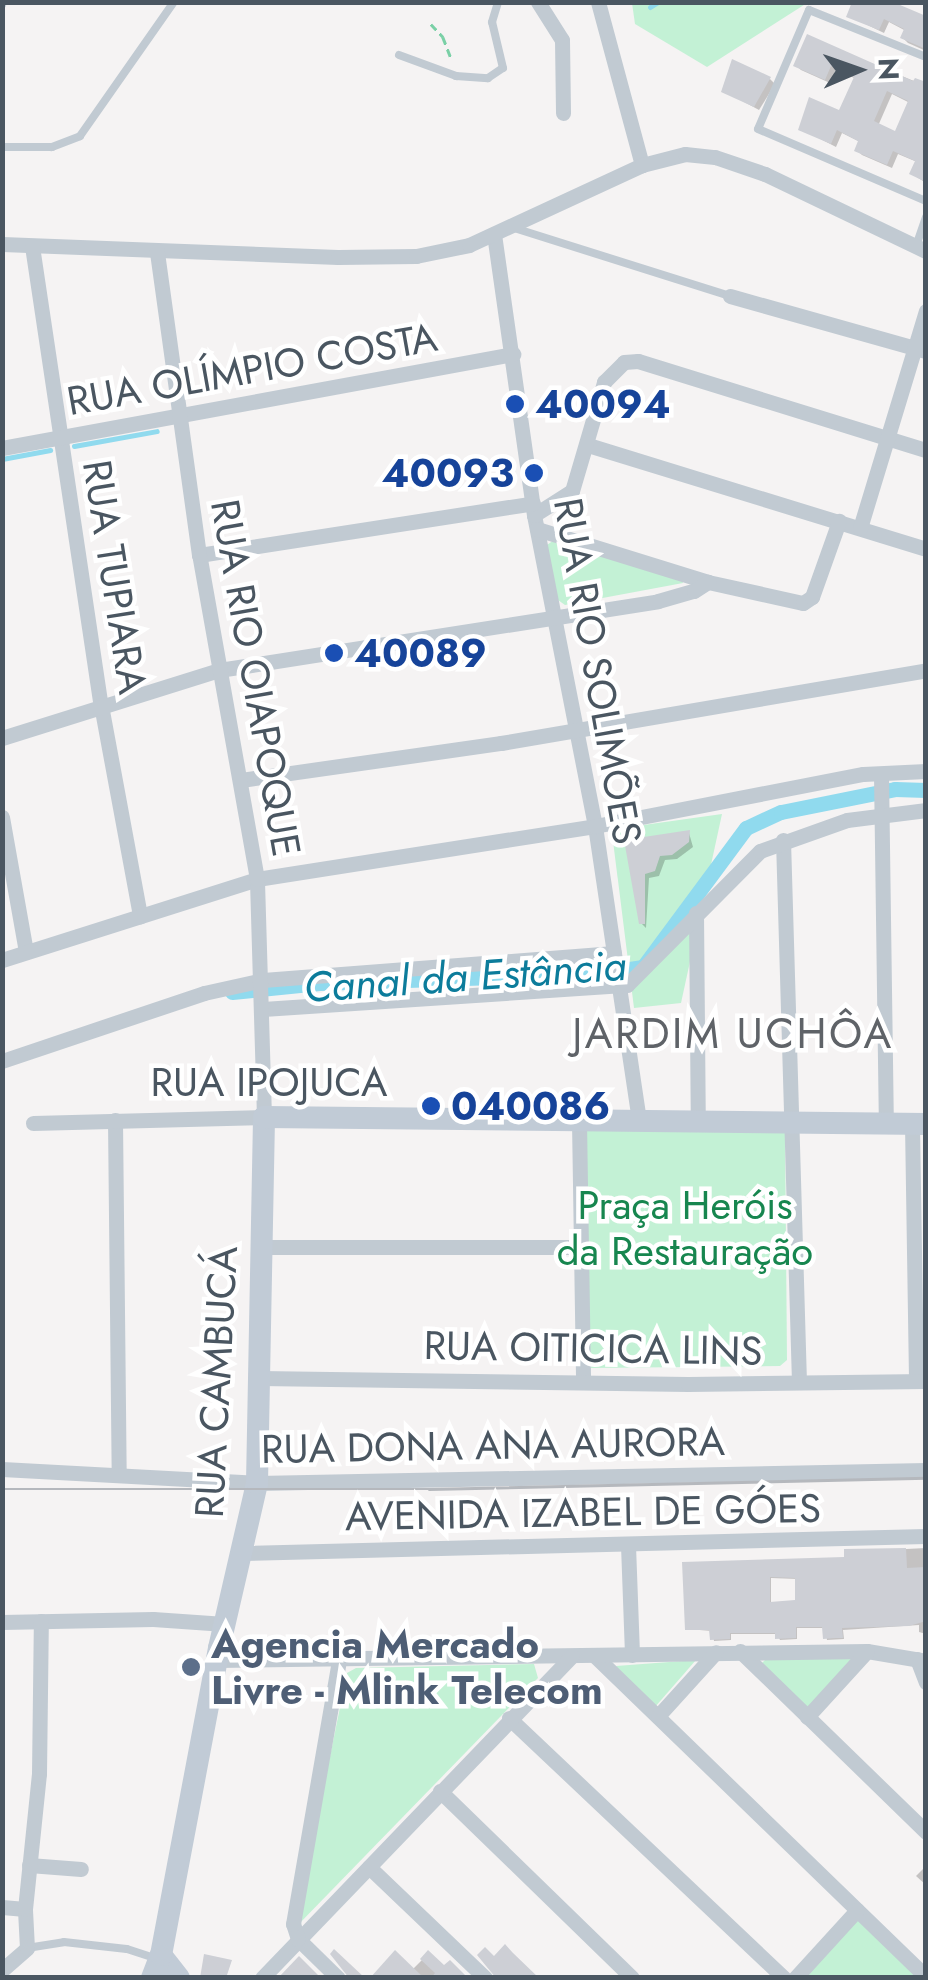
<!DOCTYPE html>
<html>
<head>
<meta charset="utf-8">
<style>
	body { margin:0 }
	#map { position:relative; width:928px; height:1980px; overflow:hidden; background:#f5f3f3; font-family:Jost,sans-serif }
	div>[style] { position:absolute }
	[style*='--x'] { left:calc(var(--x)*1px); top:calc(var(--y)*1px); width:calc(var(--w)*1px); rotate:calc(var(--a)*1deg) }
	.green>* { inset:0; background:#c3f1d5 }
	.shadow>* { inset:0; background:#0003 }
	.stream>* { height:5px; margin:-2.5px; padding:0 2.5px; transform-origin:2.5px; border-radius:2.5px; background:#90daee }
	.canal>* { height:15px; margin:-7.5px; padding:0 7.5px; transform-origin:7.5px; border-radius:7.5px; background:#90daee }
	.building>* { inset:0; background:#cdcfd5 }
	.path>* { height:2.5px; margin-top:-1.25px; transform-origin:0; background:repeating-linear-gradient(90deg,#7ad0a6 0 8px,transparent 0 13px) }
	.service>* { height:8px; margin:-4px; padding:0 4px; transform-origin:4px; border-radius:4px; background:#c1cad2 }
	.minor>* { height:15px; margin:-7.5px; padding:0 7.5px; transform-origin:7.5px; border-radius:7.5px; background:#c1cad2 }
	.secondary>* { height:22px; margin:-11px; padding:0 11px; transform-origin:11px; border-radius:11px; background:#c1cbd6 }
	.tram>* { height:2.5px; margin:-1.25px; padding:0 1.25px; transform-origin:1.25px; border-radius:1.25px; background:#b5b8bd }
	.dots>* { width:28px; height:28px; translate:-50% -50%; box-sizing:border-box; border:5px solid #fff; border-radius:50% }
	span { translate:-50% -50%; white-space:nowrap; text-align:center; line-height:1.15; -webkit-text-stroke:9px #fff; paint-order:stroke }
	.street-label { font-size:40px; color:#4a5661 }
	.transit-label { font-size:40px; color:#164399; font-weight:700 }
	.left { translate:0 -50%; text-align:left }
	.right { translate:-100% -50%; text-align:right }
	.park-label { font-size:40px; color:#17864f }
	.service-label { font-size:40px; color:#4e5e75; font-weight:700 }
	.water-label { font-size:42px; color:#0c7c9b; font-style:italic }
	.neighbourhood-label { font-size:42px; color:#5f6368; letter-spacing:2.5px }
	.frame { position:absolute; inset:0; border:5px solid #4a5661; pointer-events:none }
	.north { position:absolute; left:808px; top:20px; width:100px; height:100px; -webkit-text-stroke:8px #fff; paint-order:stroke; rotate:88deg; font-size:28px; font-weight:700; line-height:40px; text-align:center; color:#4a5661 }
	.north::after { content:''; display:block; margin:auto; width:35px; height:45px; background:#4a5661; clip-path:polygon(50% 0,100% 100%,50% 72%,0 100%) }
</style>
</head>
<body>
<div id="map">
	<div class="green">
		<div style="clip-path:polygon(632px 3px,632px 2px,807px 3px,707px 67px,635px 24px)"></div>
		<div style="clip-path:polygon(554px 540px,682px 580px,683px 583px,565px 605px,558px 600px,547px 545px)"></div>
		<div style="clip-path:polygon(722px 814px,681px 1003px,634px 1008px,612px 833px,615px 829px)"></div>
		<div style="clip-path:polygon(785px 1128px,787px 1360px,780px 1366px,591px 1368px,584px 1359px,585px 1129px)"></div>
		<div style="clip-path:polygon(859px 1656px,808px 1712px,761px 1664px,766px 1659px)"></div>
		<div style="clip-path:polygon(696px 1660px,655px 1707px,619px 1674px,616px 1666px)"></div>
		<div style="clip-path:polygon(534px 1664px,538px 1678px,295px 1928px,347px 1673px,356px 1668px)"></div>
		<div style="clip-path:polygon(858px 1916px,920px 1978px,804px 1978px)"></div>
	</div>
	<div class="shadow">
		<div style="clip-path:polygon(849px 16px,926px 18px,926px 51px,908px 43px,903px 38px,906px 31px,889px 22px,884px 33px)"></div>
		<div style="clip-path:polygon(evenodd,808px 37px,926px 86px,926px 183px,912px 174px,917px 162px,898px 154px,892px 168px,862px 155px,857px 150px,860px 142px,842px 133px,836px 147px,801px 129px,841px 114px,856px 79px,836px 69px,830px 83px,801px 70px,796px 65px,808px 37px,892px 94px,910px 103px,896px 134px,878px 126px,892px 94px)"></div>
		<div style="clip-path:polygon(770px 79px,775px 84px,759px 110px,724px 91px)"></div>
		<div style="clip-path:polygon(689px 833px,693px 847px,677px 859px,665px 860px,659px 876px,649px 878px,646px 928px,641px 923px,627px 842px)"></div>
		<div style="clip-path:polygon(evenodd,926px 1548px,926px 1634px,919px 1632px,919px 1625px,843px 1630px,844px 1639px,827px 1640px,825px 1628px,797px 1628px,797px 1639px,780px 1640px,777px 1634px,731px 1634px,731px 1640px,714px 1641px,712px 1631px,687px 1629px,685px 1564px,846px 1560px,846px 1552px,926px 1548px,771px 1578px,798px 1579px,798px 1602px,771px 1604px,771px 1578px)"></div>
		<div style="clip-path:polygon(926px 1866px,926px 1885px,916px 1876px)"></div>
		<div style="clip-path:polygon(428px 1954px,444px 1969px,465px 1978px,373px 1978px,412px 1970px)"></div>
	</div>
	<div class="stream">
		<div style="--x:650;--y:7;--w:9;--a:-32"></div>
		<div style="--x:74;--y:446;--w:84;--a:-10.2"></div>
		<div style="--x:2;--y:459;--w:49;--a:-10.6"></div>
	</div>
	<div class="canal">
		<div style="--x:232;--y:992;--w:88;--a:-5.8"></div>
		<div style="--x:320;--y:983;--w:284;--a:-2"></div>
		<div style="--x:604;--y:973;--w:39;--a:-9"></div>
		<div style="--x:643;--y:967;--w:173;--a:-53.5"></div>
		<div style="--x:746;--y:828;--w:38;--a:-25"></div>
		<div style="--x:781;--y:812;--w:116;--a:-11.4"></div>
		<div style="--x:895;--y:789;--w:31;--a:2"></div>
	</div>
	<div class="building">
		<div style="clip-path:polygon(852px 2px,893px 2px,926px 16px,926px 49px,900px 38px,904px 29px,884px 19px,879px 30px,846px 17px)"></div>
		<div style="clip-path:polygon(evenodd,807px 34px,913px 81px,915px 78px,926px 82px,926px 182px,909px 174px,915px 161px,893px 151px,887px 165px,854px 151px,858px 141px,837px 130px,831px 144px,798px 130px,809px 97px,839px 110px,854px 77px,831px 66px,825px 80px,793px 66px,807px 34px,887px 91px,908px 101px,895px 131px,874px 121px,887px 91px)"></div>
		<div style="clip-path:polygon(732px 59px,771px 77px,754px 107px,721px 92px)"></div>
		<div style="clip-path:polygon(690px 830px,689px 842px,672px 855px,660px 856px,655px 871px,645px 874px,645px 924px,639px 924px,624px 840px)"></div>
		<div style="clip-path:polygon(evenodd,906px 1548px,907px 1568px,925px 1567px,926px 1621px,909px 1626px,842px 1628px,843px 1638px,836px 1638px,823px 1639px,822px 1627px,796px 1627px,796px 1638px,775px 1639px,775px 1633px,730px 1633px,730px 1639px,710px 1640px,709px 1630px,685px 1630px,682px 1562px,844px 1557px,844px 1549px,906px 1548px,770px 1577px,795px 1578px,795px 1600px,770px 1602px,770px 1577px)"></div>
		<div style="clip-path:polygon(505px 1944px,513px 1953px,539px 1978px,496px 1978px,477px 1955px,485px 1947px,494px 1956px)"></div>
		<div style="clip-path:polygon(334px 1949px,365px 1978px,349px 1978px,330px 1954px)"></div>
		<div style="clip-path:polygon(395px 1950px,424px 1978px,370px 1978px)"></div>
		<div style="clip-path:polygon(428px 1950px,444px 1965px,450px 1960px,468px 1978px,431px 1978px,435px 1973px,420px 1959px)"></div>
		<div style="clip-path:polygon(204px 1954px,232px 1960px,226px 1978px,200px 1978px)"></div>
		<div style="clip-path:polygon(299px 1956px,321px 1978px,278px 1978px)"></div>
	</div>
	<div class="path">
		<div style="--x:431;--y:24;--w:18;--a:47"></div>
		<div style="--x:443;--y:37;--w:25;--a:69"></div>
	</div>
	<div class="service">
		<div style="--x:2;--y:5;--w:3;--a:-72"></div>
		<div style="--x:399;--y:55;--w:61;--a:20.2"></div>
		<div style="--x:456;--y:76;--w:32;--a:4"></div>
		<div style="--x:488;--y:78;--w:18;--a:-34"></div>
		<div style="--x:503;--y:68;--w:47;--a:-103.4"></div>
		<div style="--x:492;--y:22;--w:21;--a:-73"></div>
		<div style="--x:926;--y:57;--w:126;--a:-158.1"></div>
		<div style="--x:809;--y:10;--w:129;--a:113.2"></div>
		<div style="--x:758;--y:129;--w:183;--a:23.2"></div>
		<div style="--x:2;--y:147;--w:50;--a:0"></div>
		<div style="--x:52;--y:147;--w:30;--a:-21"></div>
		<div style="--x:80;--y:136;--w:164;--a:-55"></div>
		<div style="--x:511;--y:227;--w:230;--a:17.5"></div>
		<div style="--x:916;--y:246;--w:31;--a:-71"></div>
		<div style="--x:27;--y:1948;--w:37;--a:-9"></div>
		<div style="--x:64;--y:1942;--w:63;--a:6.3"></div>
		<div style="--x:127;--y:1949;--w:29;--a:18"></div>
	</div>
	<div class="minor">
		<div style="--x:538;--y:2;--w:45;--a:57.7"></div>
		<div style="--x:562;--y:40;--w:73;--a:89.2"></div>
		<div style="--x:598;--y:2;--w:169;--a:74.9"></div>
		<div style="--x:494;--y:234;--w:284;--a:81.9"></div>
		<div style="--x:534;--y:515;--w:317;--a:78.9"></div>
		<div style="--x:595;--y:826;--w:298;--a:81.5"></div>
		<div style="--x:2;--y:244;--w:336;--a:2.2"></div>
		<div style="--x:338;--y:257;--w:78;--a:-0.7"></div>
		<div style="--x:416;--y:256;--w:54;--a:-11.7"></div>
		<div style="--x:469;--y:245;--w:191;--a:-24.8"></div>
		<div style="--x:642;--y:165;--w:44;--a:-14.3"></div>
		<div style="--x:685;--y:154;--w:30;--a:6"></div>
		<div style="--x:715;--y:157;--w:53;--a:18.8"></div>
		<div style="--x:765;--y:174;--w:178;--a:25.6"></div>
		<div style="--x:32;--y:246;--w:464;--a:81.5"></div>
		<div style="--x:101;--y:705;--w:215;--a:79.5"></div>
		<div style="--x:730;--y:296;--w:204;--a:15.7"></div>
		<div style="--x:588;--y:445;--w:354;--a:17.1"></div>
		<div style="--x:2;--y:448;--w:520;--a:-10.42"></div>
		<div style="--x:534;--y:515;--w:45;--a:-32.3"></div>
		<div style="--x:572;--y:491;--w:114;--a:-73.6"></div>
		<div style="--x:604;--y:382;--w:28;--a:-45"></div>
		<div style="--x:624;--y:362;--w:14;--a:-4"></div>
		<div style="--x:638;--y:361;--w:301;--a:17.2"></div>
		<div style="--x:860;--y:528;--w:227;--a:-73.1"></div>
		<div style="--x:537;--y:529;--w:179;--a:17.2"></div>
		<div style="--x:708;--y:582;--w:97;--a:12.5"></div>
		<div style="--x:803;--y:603;--w:11;--a:-34"></div>
		<div style="--x:812;--y:597;--w:81;--a:-70.4"></div>
		<div style="--x:199;--y:555;--w:338;--a:-8.8"></div>
		<div style="--x:2;--y:738;--w:227;--a:-17.4"></div>
		<div style="--x:219;--y:670;--w:444;--a:-8.9"></div>
		<div style="--x:658;--y:601;--w:37;--a:-16"></div>
		<div style="--x:694;--y:591;--w:17;--a:-33"></div>
		<div style="--x:881;--y:774;--w:349;--a:89.2"></div>
		<div style="--x:241;--y:780;--w:263;--a:-8.1"></div>
		<div style="--x:501;--y:743;--w:431;--a:-9.7"></div>
		<div style="--x:2;--y:817;--w:137;--a:79.9"></div>
		<div style="--x:783;--y:840;--w:542;--a:88.31"></div>
		<div style="--x:696;--y:913;--w:209;--a:89.5"></div>
		<div style="--x:2;--y:960;--w:268;--a:-17.6"></div>
		<div style="--x:257;--y:879;--w:342;--a:-8.9"></div>
		<div style="--x:595;--y:826;--w:273;--a:-11"></div>
		<div style="--x:863;--y:774;--w:63;--a:-2.7"></div>
		<div style="--x:263;--y:1009;--w:365;--a:-3.8"></div>
		<div style="--x:627;--y:985;--w:189;--a:-45.2"></div>
		<div style="--x:760;--y:851;--w:92;--a:-19.6"></div>
		<div style="--x:847;--y:820;--w:80;--a:-7.2"></div>
		<div style="--x:2;--y:1061;--w:213;--a:-18.6"></div>
		<div style="--x:204;--y:993;--w:60;--a:-12.4"></div>
		<div style="--x:263;--y:980;--w:352;--a:-4.4"></div>
		<div style="--x:115;--y:1120;--w:353;--a:89.4"></div>
		<div style="--x:579;--y:1121;--w:261;--a:89.1"></div>
		<div style="--x:33;--y:1123;--w:231;--a:-1.5"></div>
		<div style="--x:264;--y:1117;--w:238;--a:-91.7"></div>
		<div style="--x:257;--y:879;--w:329;--a:-100.1"></div>
		<div style="--x:199;--y:555;--w:307;--a:-97.9"></div>
		<div style="--x:912;--y:1124;--w:257;--a:89.1"></div>
		<div style="--x:262;--y:1247;--w:316;--a:0"></div>
		<div style="--x:259;--y:1378;--w:429;--a:0.8"></div>
		<div style="--x:688;--y:1384;--w:238;--a:-0.7"></div>
		<div style="--x:2;--y:1469;--w:255;--a:3.1"></div>
		<div style="--x:257;--y:1483;--w:669;--a:-1.11"></div>
		<div style="--x:628;--y:1545;--w:110;--a:87.9"></div>
		<div style="--x:242;--y:1553;--w:684;--a:-1.42"></div>
		<div style="--x:2;--y:1622;--w:151;--a:-1.1"></div>
		<div style="--x:153;--y:1619;--w:72;--a:4"></div>
		<div style="--x:740;--y:1651;--w:260;--a:44.2"></div>
		<div style="--x:595;--y:1656;--w:461;--a:44.1"></div>
		<div style="--x:917;--y:1659;--w:25;--a:69"></div>
		<div style="--x:217;--y:1660;--w:650;--a:-0.79"></div>
		<div style="--x:867;--y:1651;--w:60;--a:9.6"></div>
		<div style="--x:658;--y:1716;--w:86;--a:-47.8"></div>
		<div style="--x:807;--y:1717;--w:89;--a:-47.7"></div>
		<div style="--x:509;--y:1718;--w:378;--a:43.4"></div>
		<div style="--x:440;--y:1791;--w:268;--a:44.2"></div>
		<div style="--x:29;--y:1865;--w:52;--a:4.4"></div>
		<div style="--x:369;--y:1867;--w:161;--a:43.7"></div>
		<div style="--x:2;--y:1907;--w:23;--a:5"></div>
		<div style="--x:2;--y:1970;--w:33;--a:-41"></div>
		<div style="--x:27;--y:1948;--w:39;--a:-93"></div>
		<div style="--x:25;--y:1909;--w:136;--a:-84.1"></div>
		<div style="--x:39;--y:1774;--w:153;--a:-89.3"></div>
		<div style="--x:262;--y:1978;--w:447;--a:-46.1"></div>
		<div style="--x:338;--y:1978;--w:56;--a:-135.7"></div>
		<div style="--x:298;--y:1939;--w:16;--a:-108"></div>
		<div style="--x:293;--y:1924;--w:268;--a:-80.1"></div>
		<div style="--x:795;--y:1978;--w:92;--a:-47.6"></div>
	</div>
	<div class="secondary">
		<div style="--x:161;--y:1955;--w:29;--a:52"></div>
		<div style="--x:152;--y:1978;--w:25;--a:-69"></div>
		<div style="--x:161;--y:1955;--w:312;--a:-79.3"></div>
		<div style="--x:219;--y:1648;--w:169;--a:-77"></div>
		<div style="--x:257;--y:1483;--w:366;--a:-88.9"></div>
		<div style="--x:264;--y:1117;--w:662;--a:0.61"></div>
	</div>
	<div class="tram">
		<div style="--x:2;--y:1489;--w:427;--a:0"></div>
		<div style="--x:429;--y:1489;--w:497;--a:-1.3"></div>
	</div>
	<div class="dots">
		<div style="left:515px;top:404px;background:#1a4fb4"></div>
		<div style="left:534px;top:473px;background:#1a4fb4"></div>
		<div style="left:334px;top:653px;background:#1a4fb4"></div>
		<div style="left:431px;top:1106px;background:#1a4fb4"></div>
		<div style="left:191px;top:1667px;background:#5c6f8a"></div>
	</div>
	<div class="street-label">
		<span style="left:252px;top:369px;rotate:-10deg">RUA OLÍMPIO COSTA</span>
		<span style="left:115px;top:577px;rotate:81deg">RUA TUPIARA</span>
		<span style="left:598px;top:671px;rotate:80deg">RUA RIO SOLIMÕES</span>
		<span style="left:256px;top:678px;rotate:80deg">RUA RIO OIAPOQUE</span>
		<span style="left:269px;top:1082px">RUA IPOJUCA</span>
		<span style="left:593px;top:1348px;rotate:1deg">RUA OITICICA LINS</span>
		<span style="left:216px;top:1382px;rotate:-87deg">RUA CAMBUCÁ</span>
		<span style="left:493px;top:1445px;rotate:-1deg">RUA DONA ANA AURORA</span>
		<span style="left:583px;top:1512px;rotate:-1deg">AVENIDA IZABEL DE GÓES</span>
	</div>
	<div class="transit-label">
		<span class="left" style="left:535px;top:404px">40094</span>
		<span class="right" style="left:514px;top:473px">40093</span>
		<span class="left" style="left:354px;top:653px">40089</span>
		<span class="left" style="left:451px;top:1106px">040086</span>
	</div>
	<div class="park-label">
		<span style="left:685px;top:1228px">Praça Heróis<br>da Restauração</span>
	</div>
	<div class="service-label">
		<span class="left" style="left:211px;top:1667px">Agencia Mercado<br>Livre - Mlink Telecom</span>
	</div>
	<div class="water-label">
		<span style="left:465px;top:977px;rotate:-4deg">Canal da Estância</span>
	</div>
	<div class="neighbourhood-label">
		<span style="left:733px;top:1034px">JARDIM UCHÔA</span>
	</div>
	<div class="frame"></div>
	<div class="north">N</div>
</div>
</body>
</html>
